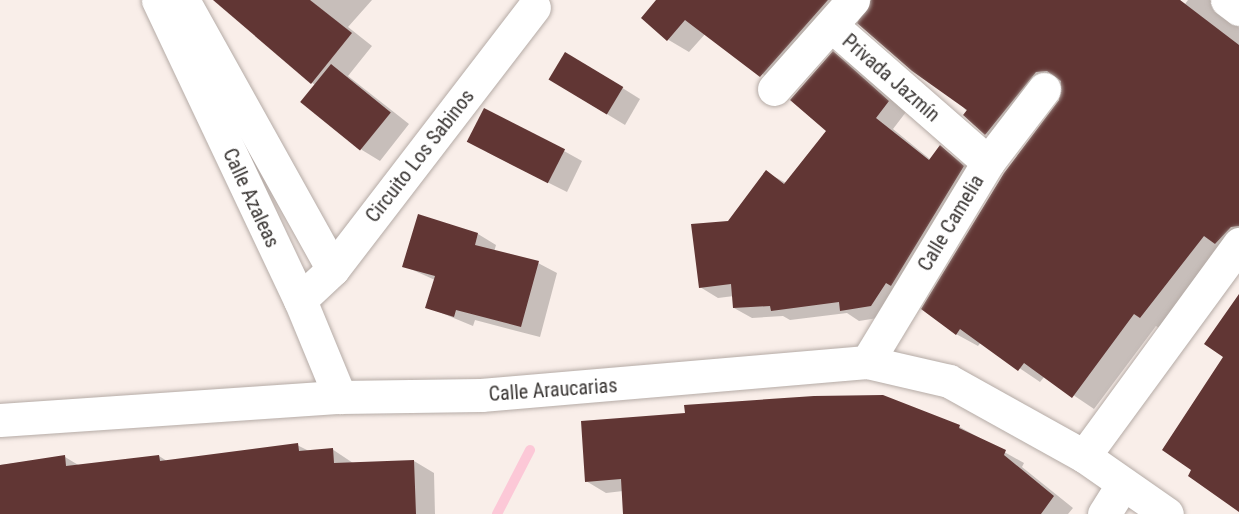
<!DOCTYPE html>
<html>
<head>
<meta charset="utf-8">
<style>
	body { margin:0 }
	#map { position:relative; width:1239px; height:514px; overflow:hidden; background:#f9eee9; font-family:"Roboto Condensed",sans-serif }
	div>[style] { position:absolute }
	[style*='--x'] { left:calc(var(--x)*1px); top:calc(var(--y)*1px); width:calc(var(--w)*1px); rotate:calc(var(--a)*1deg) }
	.shadow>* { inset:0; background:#0003 }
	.stream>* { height:10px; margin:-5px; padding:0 5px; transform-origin:5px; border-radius:5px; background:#fcc8d7 }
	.building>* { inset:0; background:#613634; transform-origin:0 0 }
	.roads { filter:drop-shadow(0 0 2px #b5aba6) drop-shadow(0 0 2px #b5aba6) }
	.minor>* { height:33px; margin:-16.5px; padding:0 16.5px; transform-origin:16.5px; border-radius:16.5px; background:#fff }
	span { translate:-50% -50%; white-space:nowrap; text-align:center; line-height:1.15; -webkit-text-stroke:6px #fff; paint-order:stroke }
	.street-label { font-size:20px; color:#393533 }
</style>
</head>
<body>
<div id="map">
	<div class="shadow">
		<div style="clip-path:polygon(244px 0,372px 0,348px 27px,372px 46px,348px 76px,409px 124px,380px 161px,362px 150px,316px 86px,231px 14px)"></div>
		<div style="clip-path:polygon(658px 0,861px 0,782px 88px,706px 33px,689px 52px,667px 39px)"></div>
		<div style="clip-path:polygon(872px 0,1180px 0,1185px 4px,1188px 0,1235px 0,1230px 12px,1239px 28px,1239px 255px,1162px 330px,1156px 326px,1094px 409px,1045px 376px,1040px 382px,981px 342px,978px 346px,956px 334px,1060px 101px,1062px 85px,1051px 89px,1008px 146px,986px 134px)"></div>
		<div style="clip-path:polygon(833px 53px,851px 64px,906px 112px,893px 129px,931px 160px,941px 147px,981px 177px,890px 316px,859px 321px,847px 313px,790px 320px,783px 316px,752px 318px,734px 308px,734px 296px,718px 298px,700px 287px,728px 222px,766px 172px,786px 183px,828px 130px)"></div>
		<div style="clip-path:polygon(584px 64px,640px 99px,625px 125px,549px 79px)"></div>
		<div style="clip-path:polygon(564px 151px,582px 161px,567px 192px,487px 152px)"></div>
		<div style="clip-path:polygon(419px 216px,478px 234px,496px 245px,494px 252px,538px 263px,557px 273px,540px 337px,475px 320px,473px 326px,427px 307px,435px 280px,404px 266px)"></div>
		<div style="clip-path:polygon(882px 397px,960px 427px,1024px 463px,1022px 467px,1073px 508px,1068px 514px,625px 514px,623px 491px,606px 493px,586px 481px)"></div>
		<div style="clip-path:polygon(297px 445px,309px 451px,332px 449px,353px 463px,414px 461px,434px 473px,435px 514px,0 514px,0 465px,65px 457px,80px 466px,159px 456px,167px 461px)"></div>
	</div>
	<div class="stream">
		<div style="--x:497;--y:514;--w:72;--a:-62.7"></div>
	</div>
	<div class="building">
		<div style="clip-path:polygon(213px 0,310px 0,352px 33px,311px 84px)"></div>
		<div style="clip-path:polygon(656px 0,828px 0,760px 77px,685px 20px,667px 41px,641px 18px)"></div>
		<div style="clip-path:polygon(871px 0,1180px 0,1239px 45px,1239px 226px,1231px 227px,1215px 244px,1204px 236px,1140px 318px,1134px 314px,1072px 398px,1024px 363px,1018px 371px,960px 329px,956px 335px,921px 309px,1004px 173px,1059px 100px,1061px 81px,1047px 71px,1036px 72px,985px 135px,963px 115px,967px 110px,912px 71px,857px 23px)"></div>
		<div style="clip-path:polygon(833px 51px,889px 101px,876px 118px,929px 160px,940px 145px,964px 166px,891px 286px,886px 283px,871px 306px,840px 311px,839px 302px,771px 311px,770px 306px,733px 308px,731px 284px,699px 288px,691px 224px,728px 221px,766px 170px,784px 184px,826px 131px,790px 100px)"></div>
		<div style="left:565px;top:52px;width:68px;height:32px;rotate:31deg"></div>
		<div style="left:331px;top:64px;width:77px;height:49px;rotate:39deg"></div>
		<div style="left:484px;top:108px;width:91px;height:38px;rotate:27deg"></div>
		<div style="clip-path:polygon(418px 214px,478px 233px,475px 245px,539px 261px,521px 327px,456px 310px,454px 317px,425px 308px,435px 276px,402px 267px)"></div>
		<div style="clip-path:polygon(1239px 294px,1239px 512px,1188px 476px,1191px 470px,1162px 450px,1223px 357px,1204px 344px)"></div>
		<div style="clip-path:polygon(883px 395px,960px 425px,959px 428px,1006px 450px,1004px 455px,1054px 496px,1041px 514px,623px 514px,621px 479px,585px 482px,581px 421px,685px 413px,684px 405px,814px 396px)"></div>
		<div style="clip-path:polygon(298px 443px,299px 451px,333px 448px,334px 463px,414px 460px,416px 514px,0 514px,0 465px,65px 455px,66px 466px,159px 455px,160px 461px)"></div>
	</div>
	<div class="roads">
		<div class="minor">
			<div style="--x:158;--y:0;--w:332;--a:64.7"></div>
			<div style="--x:300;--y:300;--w:105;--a:67.6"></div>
			<div style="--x:183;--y:0;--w:308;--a:60.9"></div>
			<div style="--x:1227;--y:0;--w:15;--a:37"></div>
			<div style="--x:832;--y:26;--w:207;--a:41.1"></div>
			<div style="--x:774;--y:89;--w:119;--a:-48.4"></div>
			<div style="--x:300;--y:300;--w:45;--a:-43.2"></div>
			<div style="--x:333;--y:269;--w:330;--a:-52.5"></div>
			<div style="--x:867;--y:362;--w:234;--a:-58.8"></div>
			<div style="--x:988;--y:162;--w:92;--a:-52.5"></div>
			<div style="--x:0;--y:420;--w:341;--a:-3.9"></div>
			<div style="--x:340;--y:397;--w:141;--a:-0.8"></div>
			<div style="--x:481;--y:395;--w:387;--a:-4.9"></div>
			<div style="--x:867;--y:362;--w:84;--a:13"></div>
			<div style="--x:949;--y:381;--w:154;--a:29.1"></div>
			<div style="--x:1084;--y:456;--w:101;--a:34.9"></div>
			<div style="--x:1084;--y:456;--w:263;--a:-53.8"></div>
			<div style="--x:1104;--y:514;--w:34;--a:-58"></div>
		</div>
	</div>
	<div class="street-label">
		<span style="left:891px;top:78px;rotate:41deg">Privada Jazmín</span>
		<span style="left:420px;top:156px;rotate:-52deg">Circuito Los Sabinos</span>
		<span style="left:251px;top:198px;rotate:65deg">Calle Azaleas</span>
		<span style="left:951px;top:223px;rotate:-59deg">Calle Camelia</span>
		<span style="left:553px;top:390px;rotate:-4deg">Calle Araucarias</span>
	</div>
</div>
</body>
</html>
